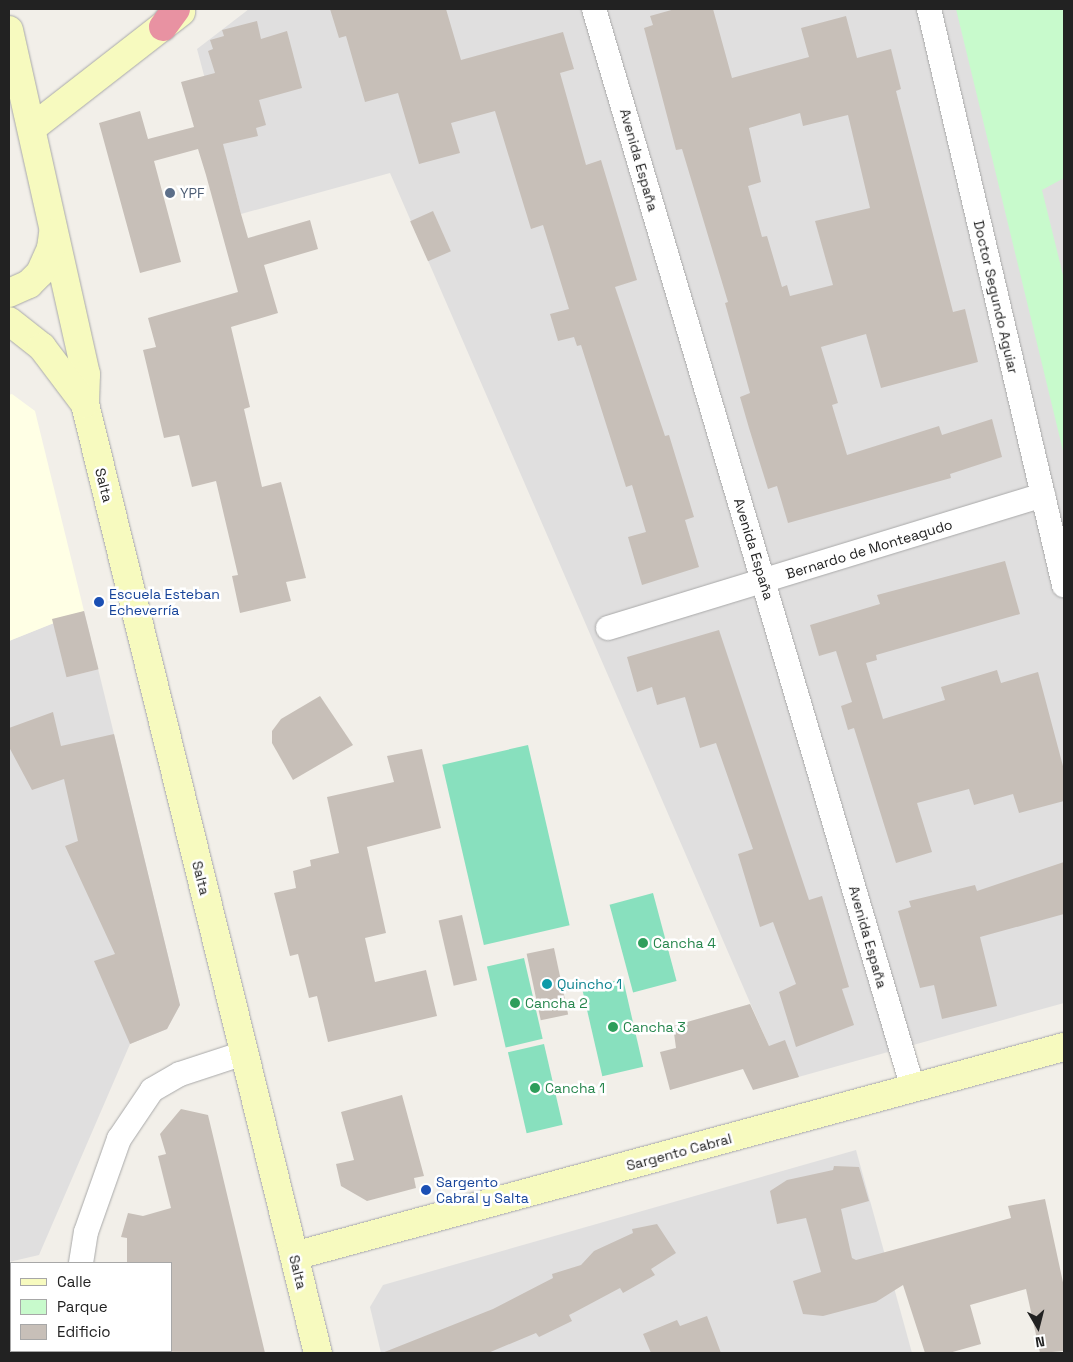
<!DOCTYPE html>
<html>
<head>
<meta charset="utf-8">
<style>
	body { margin:0 }
	#map { position:relative; width:1073px; height:1362px; overflow:hidden; background:#f2efe9; font-family:"Space Grotesk",sans-serif }
	div>[style] { position:absolute }
	[style*='--x'] { left:calc(var(--x)*1px); top:calc(var(--y)*1px); width:calc(var(--w)*1px); rotate:calc(var(--a)*1deg) }
	.residential>* { inset:0; background:#e0dfdf }
	.education>* { inset:0; background:#ffffe5 }
	.park>* { inset:0; background:#c8facc }
	.pitch>* { inset:0; background:#88e0be; transform-origin:0 0 }
	.building>* { inset:0; background:#c7bfb8; transform-origin:0 0 }
	.roads { filter:drop-shadow(0 0 1px #a9a9a9) drop-shadow(0 0 1px #a9a9a9) }
	.street>* { height:24px; margin:-12px; padding:0 12px; transform-origin:12px; border-radius:12px; background:#fff }
	.secondary>* { height:28px; margin:-14px; padding:0 14px; transform-origin:14px; border-radius:14px; background:#f7fabf }
	.highway>* { height:28px; margin:-14px; padding:0 14px; transform-origin:14px; border-radius:14px; background:#e892a2 }
	.dots>* { width:14px; height:14px; translate:-50% -50%; box-sizing:border-box; border:2px solid #fff; border-radius:50% }
	span { translate:-50% -50%; white-space:nowrap; text-align:center; line-height:1.15; -webkit-text-stroke:5px #fff; paint-order:stroke }
	.street-label { font-size:14px; color:#222 }
	.service-label { font-size:14px; color:#4e5e75 }
	.left { translate:0 -50%; text-align:left }
	.transit-label { font-size:14px; color:#164399 }
	.leisure-label { font-size:14px; color:#27864d }
	.culture-label { font-size:14px; color:#0d838f }
	.frame { position:absolute; inset:0; border:10px solid #222; pointer-events:none }
	.legend { position:absolute; left:10px; top:1262px; width:162px; height:90px; box-sizing:border-box; background:#fff; border:1px solid #a7a7a7; margin:0; padding:6px 9px; list-style:none; font-size:15px; color:#222 }
	.legend li { display:flex; align-items:center; gap:10px; height:25px }
	.legend b { width:25px; border:1px solid #a7a7a7 }
	.north { position:absolute; left:1013px; top:1302px; width:50px; height:50px; -webkit-text-stroke:4px #fff; paint-order:stroke; rotate:172deg; font-size:14px; font-weight:700; line-height:20px; text-align:center; color:#222 }
	.north::after { content:''; display:block; margin:auto; width:18px; height:22px; background:#222; clip-path:polygon(50% 0,100% 100%,50% 72%,0 100%) }
</style>
</head>
<body>
<div id="map">
	<div class="residential">
		<div style="clip-path:polygon(249px 9px,1064px 9px,1064px 1003px,784px 1081px,390px 173px,241px 214px,197px 49px)"></div>
		<div style="clip-path:polygon(84px 611px,180px 1005px,167px 1029px,130px 1044px,39px 1255px,9px 1262px,9px 641px)"></div>
		<div style="clip-path:polygon(856px 1150px,912px 1353px,381px 1353px,370px 1307px,383px 1285px)"></div>
	</div>
	<div class="education">
		<div style="clip-path:polygon(12px 394px,35px 411px,84px 611px,9px 641px,9px 395px)"></div>
	</div>
	<div class="park">
		<div style="clip-path:polygon(956px 9px,1064px 9px,1064px 178px,1042px 190px,1064px 279px,1064px 455px)"></div>
	</div>
	<div class="pitch">
		<div style="left:528px;top:745px;width:185px;height:88px;rotate:77deg"></div>
		<div style="left:653px;top:893px;width:91px;height:45px;rotate:75deg"></div>
		<div style="left:524px;top:958px;width:83px;height:38px;rotate:77deg"></div>
		<div style="left:623px;top:979px;width:90px;height:42px;rotate:77deg"></div>
		<div style="left:544px;top:1044px;width:83px;height:37px;rotate:77deg"></div>
	</div>
	<div class="building">
		<div style="clip-path:polygon(330px 9px,446px 9px,461px 60px,563px 32px,574px 69px,560px 73px,586px 165px,601px 160px,637px 280px,615px 287px,665px 436px,669px 435px,694px 517px,685px 520px,699px 567px,642px 585px,628px 537px,646px 532px,632px 485px,626px 487px,581px 345px,577px 346px,574px 337px,558px 341px,550px 314px,569px 309px,543px 225px,531px 229px,495px 111px,451px 123px,460px 153px,419px 164px,398px 93px,365px 102px,346px 36px,339px 38px)"></div>
		<div style="clip-path:polygon(evenodd,675px 9px,713px 9px,732px 78px,809px 57px,801px 28px,846px 16px,857px 58px,891px 49px,901px 89px,896px 91px,953px 312px,965px 309px,978px 362px,881px 388px,866px 334px,821px 347px,838px 403px,832px 405px,847px 455px,939px 426px,942px 435px,992px 419px,1002px 457px,950px 474px,951px 478px,788px 523px,777px 486px,768px 489px,749px 428px,740px 397px,750px 393px,725px 303px,728px 302px,682px 149px,676px 150px,644px 28px,653px 25px,650px 16px,675px 9px,800px 113px,803px 126px,848px 115px,870px 208px,815px 221px,833px 285px,790px 296px,787px 285px,782px 287px,767px 236px,762px 237px,748px 186px,761px 182px,749px 128px,800px 113px)"></div>
		<div style="clip-path:polygon(257px 21px,261px 39px,287px 31px,302px 88px,259px 100px,266px 125px,256px 128px,258px 136px,223px 144px,241px 214px,248px 238px,310px 220px,318px 249px,264px 265px,278px 313px,231px 327px,250px 407px,244px 409px,262px 487px,281px 482px,306px 578px,286px 582px,291px 601px,240px 613px,232px 576px,238px 575px,216px 481px,192px 487px,179px 435px,164px 438px,143px 350px,156px 347px,148px 318px,238px 292px,206px 175px,198px 149px,154px 161px,181px 262px,140px 273px,99px 123px,140px 111px,148px 139px,194px 127px,181px 82px,215px 73px,208px 51px,213px 49px,210px 40px,224px 36px,222px 30px)"></div>
		<div style="left:433px;top:211px;width:44px;height:25px;rotate:66deg"></div>
		<div style="clip-path:polygon(1005px 561px,1020px 614px,876px 655px,877px 660px,866px 663px,883px 719px,945px 700px,941px 687px,997px 670px,1001px 683px,1038px 672px,1064px 770px,1064px 801px,1019px 813px,1013px 794px,974px 805px,969px 789px,917px 803px,932px 852px,896px 863px,854px 728px,848px 730px,841px 706px,852px 702px,836px 651px,819px 656px,810px 625px,880px 604px,877px 595px)"></div>
		<div style="left:84px;top:611px;width:60px;height:33px;rotate:76deg"></div>
		<div style="clip-path:polygon(719px 630px,809px 900px,822px 896px,849px 987px,842px 989px,854px 1025px,796px 1047px,779px 992px,796px 984px,773px 922px,760px 927px,738px 854px,753px 849px,716px 743px,700px 748px,685px 697px,657px 705px,652px 687px,637px 692px,627px 657px)"></div>
		<div style="clip-path:polygon(320px 696px,353px 745px,293px 780px,272px 743px,272px 731px,281px 719px)"></div>
		<div style="clip-path:polygon(53px 712px,61px 746px,114px 734px,180px 1005px,167px 1029px,130px 1044px,94px 961px,115px 954px,65px 846px,78px 841px,64px 779px,32px 790px,9px 747px,9px 728px)"></div>
		<div style="clip-path:polygon(422px 749px,441px 828px,367px 847px,386px 933px,365px 938px,375px 982px,426px 970px,437px 1016px,328px 1042px,317px 996px,309px 998px,298px 954px,290px 956px,274px 893px,296px 888px,293px 871px,311px 866px,310px 860px,339px 853px,327px 797px,394px 782px,387px 756px)"></div>
		<div style="clip-path:polygon(1064px 862px,1064px 914px,980px 937px,997px 1006px,942px 1019px,934px 985px,920px 988px,898px 911px,911px 907px,909px 901px,975px 885px,977px 891px)"></div>
		<div style="left:462px;top:915px;width:67px;height:24px;rotate:77deg"></div>
		<div style="left:554px;top:948px;width:68px;height:28px;rotate:78deg"></div>
		<div style="clip-path:polygon(750px 1004px,769px 1046px,785px 1040px,799px 1077px,753px 1090px,743px 1069px,670px 1090px,660px 1052px,676px 1048px,673px 1026px)"></div>
		<div style="clip-path:polygon(402px 1095px,424px 1176px,414px 1178px,416px 1188px,367px 1201px,341px 1186px,336px 1164px,354px 1160px,341px 1112px)"></div>
		<div style="clip-path:polygon(181px 1109px,208px 1115px,265px 1353px,171px 1353px,171px 1263px,127px 1263px,127px 1238px,121px 1237px,128px 1213px,143px 1216px,171px 1208px,158px 1156px,166px 1154px,160px 1134px)"></div>
		<div style="clip-path:polygon(834px 1166px,859px 1167px,869px 1201px,841px 1209px,852px 1258px,856px 1260px,1011px 1218px,1008px 1206px,1045px 1199px,1064px 1287px,1064px 1351px,1040px 1353px,1026px 1289px,970px 1305px,981px 1344px,949px 1353px,925px 1353px,903px 1285px,876px 1302px,823px 1316px,803px 1314px,793px 1281px,821px 1272px,806px 1218px,777px 1224px,770px 1191px,787px 1180px,833px 1170px)"></div>
		<div style="clip-path:polygon(657px 1224px,676px 1253px,651px 1269px,655px 1275px,623px 1293px,620px 1288px,575px 1312px,569px 1315px,572px 1321px,539px 1337px,536px 1333px,488px 1353px,382px 1353px,493px 1309px,553px 1278px,552px 1274px,581px 1265px,594px 1251px,633px 1233px,632px 1229px)"></div>
		<div style="clip-path:polygon(707px 1316px,721px 1353px,651px 1353px,643px 1334px,677px 1320px,680px 1326px)"></div>
	</div>
	<div class="roads">
		<div class="street">
			<div style="--x:594;--y:9;--w:1126;--a:73.54"></div>
			<div style="--x:929;--y:9;--w:592;--a:76.81"></div>
			<div style="--x:608;--y:628;--w:455;--a:-17"></div>
			<div style="--x:81;--y:1263;--w:31;--a:-81"></div>
			<div style="--x:86;--y:1232;--w:99;--a:-70.5"></div>
			<div style="--x:119;--y:1139;--w:59;--a:-56"></div>
			<div style="--x:152;--y:1090;--w:32;--a:-30"></div>
			<div style="--x:180;--y:1074;--w:67;--a:-18.2"></div>
			<div style="--x:72;--y:1353;--w:2;--a:-90"></div>
		</div>
		<div class="secondary">
			<div style="--x:9;--y:30;--w:353;--a:77.4"></div>
			<div style="--x:86;--y:374;--w:30;--a:92"></div>
			<div style="--x:85;--y:404;--w:977;--a:76.21"></div>
			<div style="--x:32;--y:128;--w:189;--a:-37.9"></div>
			<div style="--x:9;--y:293;--w:22;--a:-24"></div>
			<div style="--x:29;--y:284;--w:16;--a:-45"></div>
			<div style="--x:40;--y:273;--w:27;--a:-66"></div>
			<div style="--x:51;--y:248;--w:15;--a:-82"></div>
			<div style="--x:9;--y:321;--w:42;--a:38.2"></div>
			<div style="--x:42;--y:347;--w:71;--a:53"></div>
			<div style="--x:294;--y:1256;--w:798;--a:-15.19"></div>
		</div>
		<div class="highway">
			<div style="--x:163;--y:27;--w:22;--a:-54"></div>
		</div>
	</div>
	<div class="dots">
		<div style="left:170px;top:193px;background:#5c6f8a"></div>
		<div style="left:99px;top:602px;background:#1a4fb4"></div>
		<div style="left:643px;top:943px;background:#2e9e5b"></div>
		<div style="left:547px;top:984px;background:#0f9aa8"></div>
		<div style="left:515px;top:1003px;background:#2e9e5b"></div>
		<div style="left:613px;top:1027px;background:#2e9e5b"></div>
		<div style="left:535px;top:1088px;background:#2e9e5b"></div>
		<div style="left:426px;top:1190px;background:#1a4fb4"></div>
	</div>
	<div class="street-label">
		<span style="left:639px;top:160px;rotate:74deg">Avenida España</span>
		<span style="left:996px;top:297px;rotate:77deg">Doctor Segundo Aguiar</span>
		<span style="left:104px;top:485px;rotate:76deg">Salta</span>
		<span style="left:754px;top:549px;rotate:73deg">Avenida España</span>
		<span style="left:869px;top:549px;rotate:-17deg">Bernardo de Monteagudo</span>
		<span style="left:201px;top:878px;rotate:76deg">Salta</span>
		<span style="left:868px;top:937px;rotate:74deg">Avenida España</span>
		<span style="left:679px;top:1152px;rotate:-15deg">Sargento Cabral</span>
		<span style="left:298px;top:1272px;rotate:76deg">Salta</span>
	</div>
	<div class="service-label">
		<span class="left" style="left:180px;top:193px">YPF</span>
	</div>
	<div class="transit-label">
		<span class="left" style="left:109px;top:602px">Escuela Esteban<br>Echeverría</span>
		<span class="left" style="left:436px;top:1190px">Sargento<br>Cabral y Salta</span>
	</div>
	<div class="leisure-label">
		<span class="left" style="left:653px;top:943px">Cancha 4</span>
		<span class="left" style="left:525px;top:1003px">Cancha 2</span>
		<span class="left" style="left:623px;top:1027px">Cancha 3</span>
		<span class="left" style="left:545px;top:1088px">Cancha 1</span>
	</div>
	<div class="culture-label">
		<span class="left" style="left:557px;top:984px">Quincho 1</span>
	</div>
	<div class="frame"></div>
	<ul class="legend">
	<li><b style="height:6px;background:#f7fabf"></b>Calle</li>
	<li><b style="height:14px;background:#c8facc"></b>Parque</li>
	<li><b style="height:14px;background:#c7bfb8"></b>Edificio</li>
	</ul>
	<div class="north">N</div>
</div>
</body>
</html>
